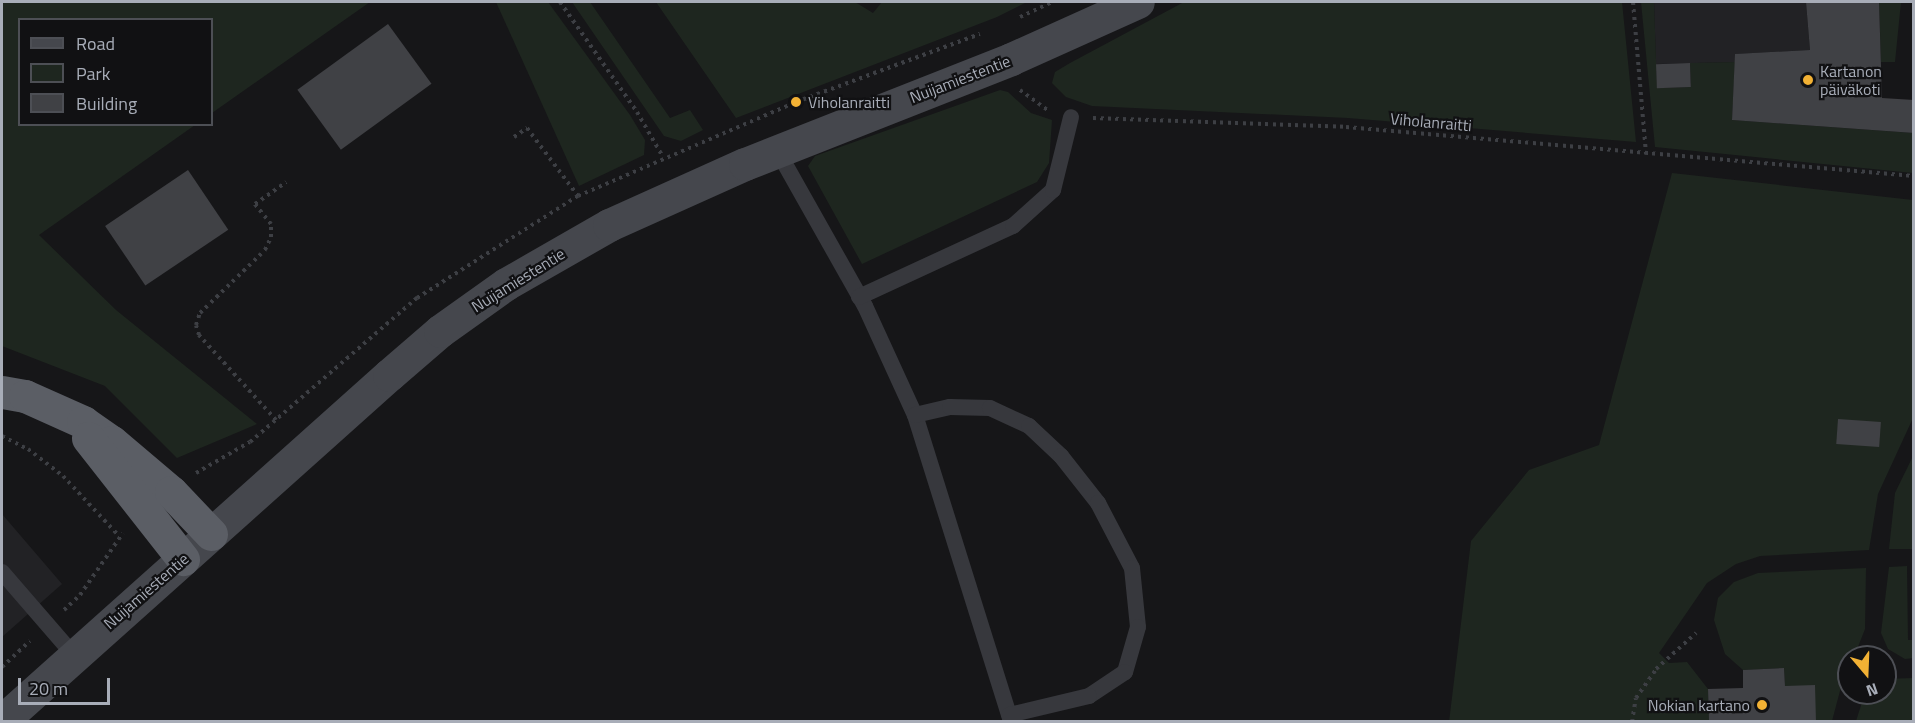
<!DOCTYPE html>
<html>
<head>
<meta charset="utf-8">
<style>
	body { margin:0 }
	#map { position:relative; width:1915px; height:723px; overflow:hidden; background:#161618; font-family:"Titillium Web",sans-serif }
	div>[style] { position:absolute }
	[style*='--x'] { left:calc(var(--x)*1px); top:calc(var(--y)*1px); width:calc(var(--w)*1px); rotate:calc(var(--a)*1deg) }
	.built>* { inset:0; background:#222225 }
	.green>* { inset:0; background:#1e261f }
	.building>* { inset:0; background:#404145; transform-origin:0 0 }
	.path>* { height:4px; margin-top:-2px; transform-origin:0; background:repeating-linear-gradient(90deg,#3d3f44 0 3px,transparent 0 7.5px) }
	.service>* { height:16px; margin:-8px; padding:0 8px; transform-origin:8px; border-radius:8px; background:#37383d }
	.secondary>* { height:33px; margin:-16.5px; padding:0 16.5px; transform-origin:16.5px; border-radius:16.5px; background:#45474d }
	.trunk>* { height:33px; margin:-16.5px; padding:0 16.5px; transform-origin:16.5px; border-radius:16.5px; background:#5b5e65 }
	.dots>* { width:16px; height:16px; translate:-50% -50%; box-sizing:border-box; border:3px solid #111113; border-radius:50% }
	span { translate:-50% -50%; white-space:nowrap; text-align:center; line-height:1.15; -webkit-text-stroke:4.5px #111113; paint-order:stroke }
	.poi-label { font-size:16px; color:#a8adb8 }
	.left { translate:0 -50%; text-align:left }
	.right { translate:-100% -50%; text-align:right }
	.street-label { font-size:16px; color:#a8adb8 }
	.frame { position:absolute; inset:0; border:3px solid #a8adb8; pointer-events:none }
	.legend { position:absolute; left:18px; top:18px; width:195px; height:108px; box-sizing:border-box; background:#111113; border:2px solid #4d4f55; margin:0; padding:8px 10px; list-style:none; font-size:18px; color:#a8adb8 }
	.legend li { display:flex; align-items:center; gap:12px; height:30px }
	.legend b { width:30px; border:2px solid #4d4f55 }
	.north { position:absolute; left:1837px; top:645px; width:60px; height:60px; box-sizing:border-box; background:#111113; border:2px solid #4d4f55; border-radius:50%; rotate:161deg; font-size:16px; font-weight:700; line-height:24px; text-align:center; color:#a8adb8 }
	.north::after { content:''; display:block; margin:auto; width:21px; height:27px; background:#f2b134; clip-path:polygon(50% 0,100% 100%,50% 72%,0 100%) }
	.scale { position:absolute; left:18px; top:678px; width:92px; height:27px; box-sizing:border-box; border:3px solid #a8adb8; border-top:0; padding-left:8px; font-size:18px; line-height:21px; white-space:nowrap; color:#a8adb8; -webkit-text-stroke:4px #111113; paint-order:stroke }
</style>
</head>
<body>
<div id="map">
	<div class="built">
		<div style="clip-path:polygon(1654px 2px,1806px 2px,1810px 50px,1736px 54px,1735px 62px,1656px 64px)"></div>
		<div style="clip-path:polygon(2px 514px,62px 584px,2px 637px)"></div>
	</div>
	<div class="green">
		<div style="clip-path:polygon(2px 2px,370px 2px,212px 113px,212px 20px,20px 20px,20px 124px,195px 125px,39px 235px,116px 310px,257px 424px,177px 458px,105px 386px,2px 346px)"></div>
		<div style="clip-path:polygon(496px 2px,548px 2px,630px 115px,645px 140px,644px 155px,579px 186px)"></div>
		<div style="clip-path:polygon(572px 2px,590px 2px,670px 118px,690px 110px,703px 130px,681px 141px,664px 136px)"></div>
		<div style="clip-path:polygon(656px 2px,855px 2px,873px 13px,882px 2px,1027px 2px,997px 17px,736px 118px)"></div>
		<div style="clip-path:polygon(1184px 2px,1622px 2px,1636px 142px,1348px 118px,1092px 106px,1066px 97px,1052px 83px,1055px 72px,1070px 63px)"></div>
		<div style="clip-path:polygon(1641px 2px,1654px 2px,1657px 88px,1691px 87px,1690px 63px,1735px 62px,1732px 120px,1913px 133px,1913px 173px,1655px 147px)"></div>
		<div style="clip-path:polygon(1879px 2px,1901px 2px,1895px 62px,1881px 62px)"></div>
		<div style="clip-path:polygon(1000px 90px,1008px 92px,1031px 113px,1052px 120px,1049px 163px,1037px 182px,862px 264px,808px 166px,815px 156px)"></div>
		<div style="clip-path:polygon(1672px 173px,1913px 200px,1913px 418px,1878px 494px,1869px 550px,1760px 556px,1736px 564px,1707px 583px,1659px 653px,1669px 663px,1687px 662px,1708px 689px,1709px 721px,1449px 722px,1471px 541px,1529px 470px,1599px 445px)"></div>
		<div style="clip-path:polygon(1913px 456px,1913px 549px,1889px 549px,1895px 493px)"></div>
		<div style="clip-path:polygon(1907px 566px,1908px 640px,1913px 640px,1914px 658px,1905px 659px,1888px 649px,1881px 633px,1889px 567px)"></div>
		<div style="clip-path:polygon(1866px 568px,1865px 629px,1854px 657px,1849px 657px,1832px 721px,1816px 721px,1785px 686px,1784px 668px,1743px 670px,1725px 654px,1714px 620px,1718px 598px,1734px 582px,1758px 573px)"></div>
		<div style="clip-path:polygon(1913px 678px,1913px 721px,1856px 721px,1865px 693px,1885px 693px,1885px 679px)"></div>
	</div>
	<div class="building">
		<div style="clip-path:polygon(1806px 2px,1879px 2px,1882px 98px,1914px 100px,1914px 133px,1732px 120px,1735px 54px,1810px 50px)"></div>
		<div style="left:388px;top:24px;width:74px;height:112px;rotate:54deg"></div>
		<div style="left:1690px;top:63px;width:24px;height:34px;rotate:88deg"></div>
		<div style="left:188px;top:170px;width:72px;height:100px;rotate:56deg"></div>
		<div style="left:1838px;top:419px;width:43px;height:25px;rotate:4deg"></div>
		<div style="clip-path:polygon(1784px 668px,1785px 686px,1815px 685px,1816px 722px,1709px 722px,1708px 689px,1743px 688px,1743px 670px)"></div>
	</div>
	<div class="path">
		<div style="--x:560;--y:2;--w:134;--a:55"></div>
		<div style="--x:637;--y:112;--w:52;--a:60"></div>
		<div style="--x:1633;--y:2;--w:153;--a:85.1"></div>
		<div style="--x:1020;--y:17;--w:35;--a:-25"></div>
		<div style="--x:1020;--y:90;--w:37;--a:36"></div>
		<div style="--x:1093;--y:118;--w:253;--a:2"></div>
		<div style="--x:1346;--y:127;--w:570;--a:4.93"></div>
		<div style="--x:514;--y:137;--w:16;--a:-35"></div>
		<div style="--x:527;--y:128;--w:85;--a:53.1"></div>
		<div style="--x:276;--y:420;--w:115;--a:-132.2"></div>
		<div style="--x:199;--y:335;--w:10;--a:-107"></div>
		<div style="--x:196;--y:325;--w:13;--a:-72"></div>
		<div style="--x:200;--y:313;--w:91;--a:-44.1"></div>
		<div style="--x:265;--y:250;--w:14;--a:-65"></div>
		<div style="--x:271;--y:237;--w:13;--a:-90"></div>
		<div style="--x:271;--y:224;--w:26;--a:-129"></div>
		<div style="--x:255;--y:204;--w:38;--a:-35"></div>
		<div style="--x:2;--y:436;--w:29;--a:27"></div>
		<div style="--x:28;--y:449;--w:44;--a:37.6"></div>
		<div style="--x:63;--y:476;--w:82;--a:47"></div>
		<div style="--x:196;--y:473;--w:62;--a:-29.9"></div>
		<div style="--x:250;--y:442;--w:221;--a:-40.8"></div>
		<div style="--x:417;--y:298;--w:191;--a:-32.4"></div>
		<div style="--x:578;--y:196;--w:237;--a:-23.3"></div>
		<div style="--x:796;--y:102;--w:196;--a:-20.3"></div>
		<div style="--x:64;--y:610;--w:22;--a:-43"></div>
		<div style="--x:80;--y:595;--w:75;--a:-55.3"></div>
		<div style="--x:2;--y:667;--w:38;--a:-43"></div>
		<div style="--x:1632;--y:722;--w:24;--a:-81"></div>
		<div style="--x:1636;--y:698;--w:35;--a:-55"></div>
		<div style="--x:1656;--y:669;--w:54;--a:-42"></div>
	</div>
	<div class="service">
		<div style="--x:777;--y:150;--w:179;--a:60.6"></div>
		<div style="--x:865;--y:306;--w:120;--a:65.4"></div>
		<div style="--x:915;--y:415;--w:322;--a:72.6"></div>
		<div style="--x:859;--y:297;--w:170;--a:-24.8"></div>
		<div style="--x:1013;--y:226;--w:54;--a:-42"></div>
		<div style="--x:1053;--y:190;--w:75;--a:-76.1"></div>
		<div style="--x:915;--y:415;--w:36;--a:-13"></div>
		<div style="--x:950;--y:407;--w:40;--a:1.4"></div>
		<div style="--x:990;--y:408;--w:43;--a:24.8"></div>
		<div style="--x:1029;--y:426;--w:44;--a:43.2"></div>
		<div style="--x:1061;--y:456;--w:60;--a:51.8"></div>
		<div style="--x:1098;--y:503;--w:73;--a:62.4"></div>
		<div style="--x:1132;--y:568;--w:59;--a:84.2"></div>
		<div style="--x:1138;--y:627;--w:47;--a:106.1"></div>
		<div style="--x:1125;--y:672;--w:43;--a:146.3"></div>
		<div style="--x:1089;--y:696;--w:82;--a:166.6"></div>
		<div style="--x:2;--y:572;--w:110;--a:49.1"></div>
	</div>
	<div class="secondary">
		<div style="--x:2;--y:721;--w:519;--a:-41.8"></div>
		<div style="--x:389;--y:375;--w:67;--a:-40.8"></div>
		<div style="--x:440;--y:331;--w:81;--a:-35.5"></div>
		<div style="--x:506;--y:284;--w:119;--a:-29.8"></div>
		<div style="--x:609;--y:225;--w:149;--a:-24.2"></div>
		<div style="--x:745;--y:164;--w:286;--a:-21.5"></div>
		<div style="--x:1011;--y:59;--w:139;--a:-24.2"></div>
	</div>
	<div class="trunk">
		<div style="--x:2;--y:392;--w:23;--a:10"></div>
		<div style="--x:25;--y:396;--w:64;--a:24.1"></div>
		<div style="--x:83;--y:422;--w:35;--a:35"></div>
		<div style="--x:112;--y:442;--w:77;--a:40.3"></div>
		<div style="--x:171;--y:492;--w:58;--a:46.4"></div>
		<div style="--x:88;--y:438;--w:154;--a:51.9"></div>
	</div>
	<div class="dots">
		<div style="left:1808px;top:80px;background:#f2b134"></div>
		<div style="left:796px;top:102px;background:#f2b134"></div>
		<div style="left:1762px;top:705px;background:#f2b134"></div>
	</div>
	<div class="poi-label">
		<span class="left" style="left:1820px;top:80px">Kartanon<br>päiväkoti</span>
		<span class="left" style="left:808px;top:102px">Viholanraitti</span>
		<span class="right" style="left:1750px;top:705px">Nokian kartano</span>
	</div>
	<div class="street-label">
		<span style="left:960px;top:79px;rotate:-21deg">Nuijamiestentie</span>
		<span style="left:1431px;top:122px;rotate:5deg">Viholanraitti</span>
		<span style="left:518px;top:280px;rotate:-32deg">Nuijamiestentie</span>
		<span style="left:146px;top:591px;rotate:-41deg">Nuijamiestentie</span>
	</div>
	<div class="frame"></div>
	<ul class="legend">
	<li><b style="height:8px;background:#45474d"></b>Road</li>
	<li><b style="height:16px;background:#1e261f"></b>Park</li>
	<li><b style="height:16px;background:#404145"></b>Building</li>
	</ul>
	<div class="north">N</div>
	<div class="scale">20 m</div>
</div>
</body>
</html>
